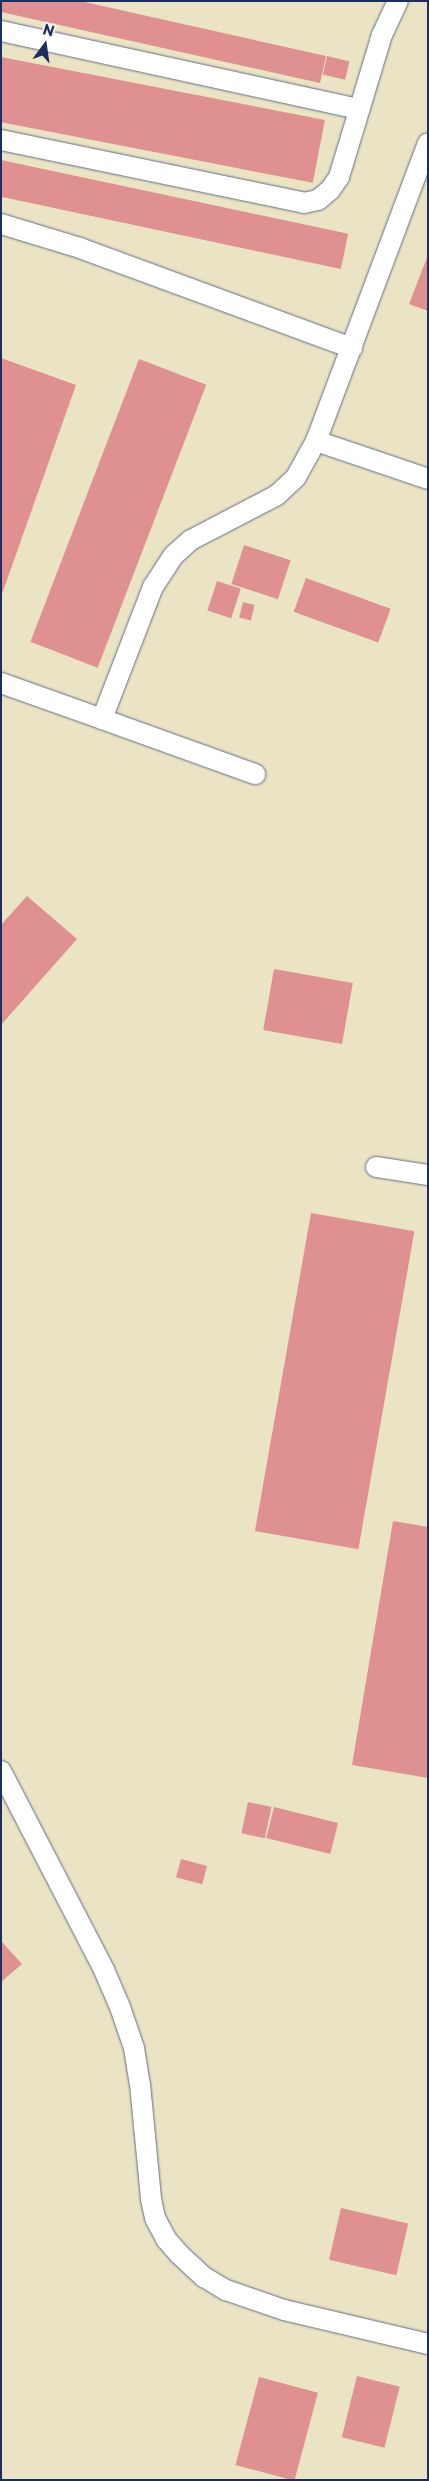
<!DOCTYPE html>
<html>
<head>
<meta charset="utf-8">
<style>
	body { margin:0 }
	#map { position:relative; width:429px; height:2481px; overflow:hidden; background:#eae3c4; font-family:"Playpen Sans",sans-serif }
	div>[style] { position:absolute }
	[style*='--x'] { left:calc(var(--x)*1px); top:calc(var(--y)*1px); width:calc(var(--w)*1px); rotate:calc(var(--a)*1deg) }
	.building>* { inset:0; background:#de9190; transform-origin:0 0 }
	.roads { filter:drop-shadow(0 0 1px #636e82) drop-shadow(0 0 1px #636e82) }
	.service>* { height:20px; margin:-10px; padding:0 10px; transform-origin:10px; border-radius:10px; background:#fff }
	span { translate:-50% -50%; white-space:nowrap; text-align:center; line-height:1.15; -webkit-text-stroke:5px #f6f6f2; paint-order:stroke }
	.frame { position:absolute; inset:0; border:2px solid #1b2f5e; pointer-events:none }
	.north { position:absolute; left:20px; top:20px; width:50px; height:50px; -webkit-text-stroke:4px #f6f6f2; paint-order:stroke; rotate:14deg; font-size:14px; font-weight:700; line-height:20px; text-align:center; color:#1b2f5e }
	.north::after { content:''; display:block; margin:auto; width:18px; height:22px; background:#1b2f5e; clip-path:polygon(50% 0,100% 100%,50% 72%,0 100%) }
</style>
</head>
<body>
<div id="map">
	<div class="building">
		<div style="clip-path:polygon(1px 1px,80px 1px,326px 56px,320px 83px,1px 12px)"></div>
		<div style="left:327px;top:56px;width:23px;height:19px;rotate:13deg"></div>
		<div style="left:1px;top:57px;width:330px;height:64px;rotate:11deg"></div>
		<div style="left:1px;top:160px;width:355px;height:36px;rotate:12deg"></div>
		<div style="clip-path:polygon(428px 255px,428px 311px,409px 304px)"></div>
		<div style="clip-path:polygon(1px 358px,76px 385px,2px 594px,1px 594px)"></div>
		<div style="left:139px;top:359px;width:72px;height:303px;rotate:21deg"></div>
		<div style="left:244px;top:545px;width:49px;height:41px;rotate:18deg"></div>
		<div style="left:306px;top:578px;width:90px;height:36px;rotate:20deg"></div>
		<div style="left:217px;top:581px;width:25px;height:31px;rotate:18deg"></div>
		<div style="left:243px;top:602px;width:12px;height:16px;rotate:14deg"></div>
		<div style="clip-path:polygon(27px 896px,77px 939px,1px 1025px,1px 925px)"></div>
		<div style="left:274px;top:969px;width:80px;height:62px;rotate:10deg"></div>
		<div style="left:311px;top:1213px;width:105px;height:323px;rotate:10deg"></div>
		<div style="clip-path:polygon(393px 1521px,428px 1527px,428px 1778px,352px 1765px)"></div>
		<div style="left:248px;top:1802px;width:24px;height:32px;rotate:12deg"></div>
		<div style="left:274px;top:1807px;width:66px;height:32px;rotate:14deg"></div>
		<div style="left:181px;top:1859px;width:27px;height:19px;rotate:15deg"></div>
		<div style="clip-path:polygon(1px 1941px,22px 1964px,1px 1982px)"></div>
		<div style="left:341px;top:2208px;width:69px;height:53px;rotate:13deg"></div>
		<div style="left:357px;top:2376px;width:44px;height:63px;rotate:14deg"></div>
		<div style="left:259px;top:2377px;width:61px;height:91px;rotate:15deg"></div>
	</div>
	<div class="roads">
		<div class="service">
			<div style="--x:1;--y:31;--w:367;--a:12.3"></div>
			<div style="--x:1;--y:140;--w:309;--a:11.7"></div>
			<div style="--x:304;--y:203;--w:14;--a:-12"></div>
			<div style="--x:318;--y:200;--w:16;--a:-40"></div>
			<div style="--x:330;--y:190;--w:16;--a:-55"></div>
			<div style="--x:339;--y:177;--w:148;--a:-73.2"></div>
			<div style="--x:382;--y:35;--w:38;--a:-65"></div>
			<div style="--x:1;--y:224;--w:83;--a:16.9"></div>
			<div style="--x:80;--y:248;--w:290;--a:20.2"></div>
			<div style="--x:316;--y:441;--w:118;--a:18.7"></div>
			<div style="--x:1;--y:683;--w:107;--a:19.6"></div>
			<div style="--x:102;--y:719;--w:142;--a:-68.9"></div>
			<div style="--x:153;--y:587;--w:37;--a:-57"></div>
			<div style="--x:173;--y:556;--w:24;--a:-42"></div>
			<div style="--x:191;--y:540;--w:97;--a:-27.6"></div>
			<div style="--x:277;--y:495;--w:26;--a:-43"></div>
			<div style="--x:296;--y:477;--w:41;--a:-60.9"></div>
			<div style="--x:316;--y:441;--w:318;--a:-69.4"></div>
			<div style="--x:102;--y:719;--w:163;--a:19.8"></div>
			<div style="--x:376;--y:1167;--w:53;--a:8.7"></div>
			<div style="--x:1;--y:1771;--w:224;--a:62.6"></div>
			<div style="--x:104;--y:1970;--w:40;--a:66.6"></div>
			<div style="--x:120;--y:2007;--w:43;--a:71.1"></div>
			<div style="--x:134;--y:2048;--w:36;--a:81"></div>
			<div style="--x:140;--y:2084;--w:116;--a:84.5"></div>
			<div style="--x:151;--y:2199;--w:19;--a:78"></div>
			<div style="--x:155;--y:2218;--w:24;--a:62"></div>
			<div style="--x:166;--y:2239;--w:20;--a:49"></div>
			<div style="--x:179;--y:2254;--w:34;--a:43"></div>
			<div style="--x:204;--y:2277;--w:26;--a:31"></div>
			<div style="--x:226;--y:2290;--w:61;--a:19"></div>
			<div style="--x:284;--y:2310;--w:148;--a:13.3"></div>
		</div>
	</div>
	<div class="frame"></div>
	<div class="north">N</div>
</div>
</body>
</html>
